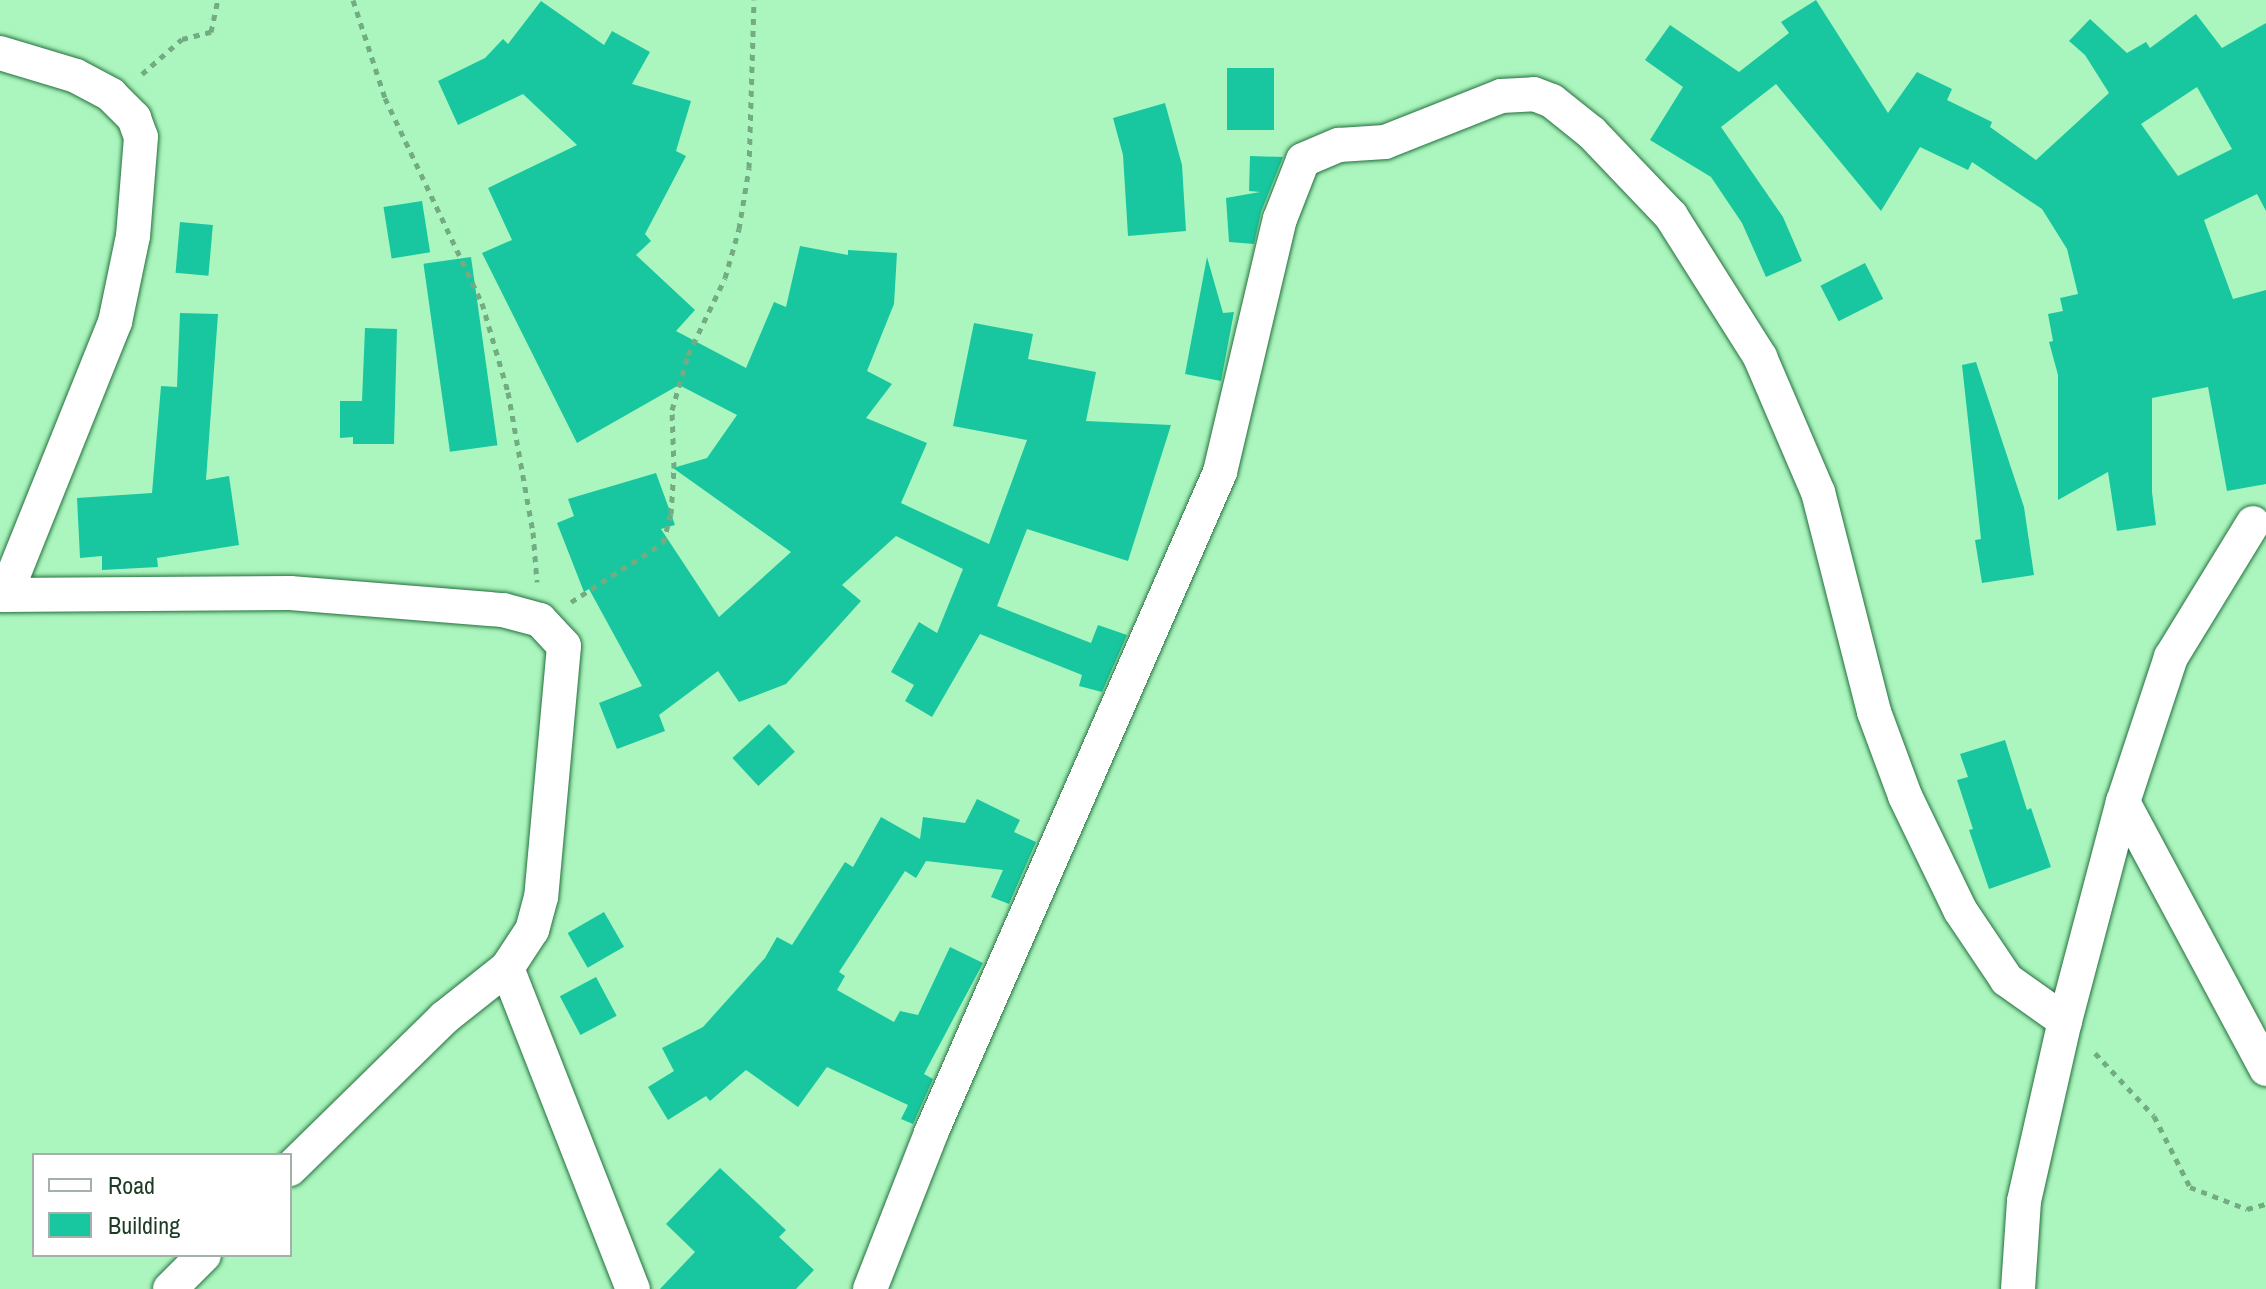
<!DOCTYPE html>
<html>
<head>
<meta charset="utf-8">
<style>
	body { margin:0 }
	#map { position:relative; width:2266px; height:1289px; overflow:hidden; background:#abf6be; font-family:"Archivo Narrow",sans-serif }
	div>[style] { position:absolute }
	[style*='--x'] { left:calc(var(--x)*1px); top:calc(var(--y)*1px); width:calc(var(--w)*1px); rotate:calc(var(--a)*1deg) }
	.building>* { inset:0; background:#18c7a0; transform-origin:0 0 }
	.path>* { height:5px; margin-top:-2.5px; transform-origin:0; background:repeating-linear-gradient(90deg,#73ac82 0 6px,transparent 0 12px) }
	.roads { filter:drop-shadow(0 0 2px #24703f) drop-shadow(0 0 2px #24703f) }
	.street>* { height:34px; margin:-17px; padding:0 17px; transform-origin:17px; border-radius:17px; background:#fff }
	span { translate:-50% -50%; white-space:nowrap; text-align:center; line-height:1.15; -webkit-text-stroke:7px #fff; paint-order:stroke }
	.legend { position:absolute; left:32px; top:1153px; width:260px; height:104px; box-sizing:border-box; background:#fff; border:2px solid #a5b1a8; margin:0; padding:10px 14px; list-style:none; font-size:24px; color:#1d3b25 }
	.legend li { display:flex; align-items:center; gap:16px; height:40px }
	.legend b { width:40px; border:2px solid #a5b1a8 }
</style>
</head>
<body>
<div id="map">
	<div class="building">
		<div style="clip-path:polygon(evenodd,1816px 0,1888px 113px,1917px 72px,1952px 89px,1947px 100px,1992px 122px,1990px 127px,2036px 160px,2109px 93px,2085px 55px,2069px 41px,2090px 19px,2127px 53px,2146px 42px,2150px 48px,2196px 14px,2222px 48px,2266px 23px,2266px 211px,2257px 194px,2204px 220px,2233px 299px,2266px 290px,2266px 484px,2227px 491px,2208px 387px,2152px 398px,2152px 492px,2156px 525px,2117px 531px,2108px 472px,2058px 500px,2058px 375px,2049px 342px,2053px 341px,2048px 314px,2063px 311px,2060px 298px,2078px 294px,2067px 249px,2042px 209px,1972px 162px,1968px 170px,1920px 147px,1881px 211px,1776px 84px,1721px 127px,1783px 217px,1802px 261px,1766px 277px,1742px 223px,1711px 177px,1650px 140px,1683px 87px,1645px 60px,1670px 25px,1739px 72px,1789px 33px,1781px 22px,1816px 0,2197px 87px,2232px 149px,2178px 176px,2141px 124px,2197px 87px)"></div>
		<div style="clip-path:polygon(541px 1px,604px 45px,612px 31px,650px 52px,632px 84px,691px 101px,676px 151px,686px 156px,645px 234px,651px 241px,636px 255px,695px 310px,676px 331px,746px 368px,774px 302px,786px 307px,800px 246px,848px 255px,848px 250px,897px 253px,894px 304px,867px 371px,892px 384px,866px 418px,927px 443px,901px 503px,989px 544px,1027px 440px,953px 426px,974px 323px,1033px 334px,1028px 359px,1096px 372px,1086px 421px,1171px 425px,1128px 561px,1027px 529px,997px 606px,1091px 643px,1098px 625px,1127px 635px,1102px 692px,1079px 686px,1082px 675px,980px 634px,932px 717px,905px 701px,914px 685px,891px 672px,919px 622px,937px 633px,963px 569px,896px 536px,842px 585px,861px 601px,786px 684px,739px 702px,718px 671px,659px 715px,665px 731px,617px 749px,599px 703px,642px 686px,589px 589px,584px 592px,557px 523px,574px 516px,568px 499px,656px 473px,675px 525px,661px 529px,719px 617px,791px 552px,673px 468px,707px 458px,737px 415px,679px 385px,577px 443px,482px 253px,512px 240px,488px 188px,577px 145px,523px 94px,458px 125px,438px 81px,485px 58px,503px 39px,508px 44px)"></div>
		<div style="left:1227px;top:68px;width:47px;height:62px"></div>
		<div style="clip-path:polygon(1165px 103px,1182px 165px,1186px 231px,1128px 236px,1123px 155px,1113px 118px)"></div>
		<div style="clip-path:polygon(1250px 156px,1283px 157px,1261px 212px,1254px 244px,1229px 242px,1226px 198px,1260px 192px,1249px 191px)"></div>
		<div style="left:422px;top:201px;width:52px;height:39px;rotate:81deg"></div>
		<div style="left:180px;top:222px;width:33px;height:51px;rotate:5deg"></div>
		<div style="left:471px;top:257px;width:190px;height:48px;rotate:82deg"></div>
		<div style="clip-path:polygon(1207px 257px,1223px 313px,1234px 312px,1221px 381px,1185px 374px)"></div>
		<div style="left:1865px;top:263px;width:40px;height:50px;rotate:63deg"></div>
		<div style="clip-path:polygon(180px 313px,218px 314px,206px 480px,229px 476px,239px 545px,157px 558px,158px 567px,102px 570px,102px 556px,80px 558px,77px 498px,152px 493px,161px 386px,177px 387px)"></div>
		<div style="clip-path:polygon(365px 328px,397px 329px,394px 444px,353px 444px,353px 437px,340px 438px,340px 401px,362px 401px)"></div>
		<div style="clip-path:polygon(1976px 362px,2024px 507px,2034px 575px,1982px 583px,1975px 540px,1981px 539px,1962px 365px)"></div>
		<div style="left:769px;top:724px;width:38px;height:50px;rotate:47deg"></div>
		<div style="clip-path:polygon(2005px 740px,2027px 810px,2031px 808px,2051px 867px,1989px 889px,1969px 830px,1973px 829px,1957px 780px,1968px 777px,1960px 754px)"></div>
		<div style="clip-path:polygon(977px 799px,1020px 820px,1014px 832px,1036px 842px,1009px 904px,991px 897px,1003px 870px,926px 861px,916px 878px,905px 871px,839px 972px,845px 976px,837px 990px,894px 1022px,900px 1011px,918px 1015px,950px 947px,983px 963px,924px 1074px,933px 1079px,913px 1124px,901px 1119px,908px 1105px,827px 1067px,798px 1107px,746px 1070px,710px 1101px,706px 1096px,668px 1120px,648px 1087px,674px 1071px,662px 1048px,703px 1027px,765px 958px,777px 937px,792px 945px,845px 862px,853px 867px,881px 817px,920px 839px,923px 817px,965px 823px)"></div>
		<div style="left:604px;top:912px;width:40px;height:42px;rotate:60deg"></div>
		<div style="left:596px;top:977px;width:44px;height:41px;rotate:62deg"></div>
		<div style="clip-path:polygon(720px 1168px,786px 1230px,779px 1237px,814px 1270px,796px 1289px,660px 1289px,695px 1252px,666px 1224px)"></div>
	</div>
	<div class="path">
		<div style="--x:353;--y:0;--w:103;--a:71.9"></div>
		<div style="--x:385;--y:98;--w:227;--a:64.7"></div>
		<div style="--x:482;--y:303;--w:93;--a:73.7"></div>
		<div style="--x:508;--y:392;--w:142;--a:79.9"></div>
		<div style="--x:533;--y:532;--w:50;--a:85.4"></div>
		<div style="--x:142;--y:74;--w:53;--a:-41.2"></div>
		<div style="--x:182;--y:39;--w:30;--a:-14"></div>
		<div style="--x:211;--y:32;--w:33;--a:-78"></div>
		<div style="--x:571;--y:602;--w:109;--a:-32.7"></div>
		<div style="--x:663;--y:543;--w:30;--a:-75"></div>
		<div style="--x:671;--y:514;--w:46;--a:-86.3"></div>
		<div style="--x:674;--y:468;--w:58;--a:-92"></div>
		<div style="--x:672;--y:410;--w:57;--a:-73.8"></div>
		<div style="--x:688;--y:355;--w:85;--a:-64.3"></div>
		<div style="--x:725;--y:278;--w:51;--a:-74.1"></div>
		<div style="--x:739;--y:229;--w:62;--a:-80.7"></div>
		<div style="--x:749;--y:168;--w:168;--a:-88.3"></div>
		<div style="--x:2095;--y:1053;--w:86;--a:46.9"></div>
		<div style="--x:2154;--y:1116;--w:80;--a:63.1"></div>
		<div style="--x:2190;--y:1187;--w:61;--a:21.1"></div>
		<div style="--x:2247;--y:1209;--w:20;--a:-15"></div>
	</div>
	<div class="roads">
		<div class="street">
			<div style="--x:0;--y:53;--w:79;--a:16.8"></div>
			<div style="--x:76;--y:76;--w:40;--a:28"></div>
			<div style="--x:111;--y:95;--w:33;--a:45"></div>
			<div style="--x:134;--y:118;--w:20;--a:70"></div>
			<div style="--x:141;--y:137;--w:99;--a:94.6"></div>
			<div style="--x:133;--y:236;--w:88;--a:101.8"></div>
			<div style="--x:115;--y:322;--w:294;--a:111.9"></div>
			<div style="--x:0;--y:595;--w:290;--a:-0.4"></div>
			<div style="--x:290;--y:593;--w:214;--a:4.6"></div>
			<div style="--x:503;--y:610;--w:38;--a:15"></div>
			<div style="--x:540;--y:620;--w:35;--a:47"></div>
			<div style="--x:564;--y:646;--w:252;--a:95.2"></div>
			<div style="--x:541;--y:897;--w:34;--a:105"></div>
			<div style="--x:532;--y:930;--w:45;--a:123.3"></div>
			<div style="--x:507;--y:968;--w:80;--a:141.6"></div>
			<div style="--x:444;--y:1018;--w:216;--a:135.6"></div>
			<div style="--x:2123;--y:802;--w:303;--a:61.8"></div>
			<div style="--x:507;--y:968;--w:345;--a:68.6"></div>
			<div style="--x:170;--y:1289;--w:48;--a:-45"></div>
			<div style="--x:870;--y:1289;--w:168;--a:-68.6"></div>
			<div style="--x:931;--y:1133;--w:721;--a:-66.38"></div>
			<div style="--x:1220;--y:472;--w:260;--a:-76.7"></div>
			<div style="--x:1280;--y:219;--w:63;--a:-68.7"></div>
			<div style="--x:1303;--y:160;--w:39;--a:-23"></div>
			<div style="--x:1339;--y:145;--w:46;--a:-3.7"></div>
			<div style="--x:1385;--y:142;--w:125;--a:-21.6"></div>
			<div style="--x:1501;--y:96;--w:33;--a:-3"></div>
			<div style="--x:1534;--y:94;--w:19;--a:21"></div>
			<div style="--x:1552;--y:101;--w:51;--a:38.7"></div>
			<div style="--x:1592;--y:133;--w:115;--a:46.4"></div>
			<div style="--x:1671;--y:216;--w:167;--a:57.7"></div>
			<div style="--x:1760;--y:357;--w:147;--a:66.8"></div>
			<div style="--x:1818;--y:492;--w:227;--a:75.7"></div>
			<div style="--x:1874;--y:712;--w:90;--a:69.7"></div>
			<div style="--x:1905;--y:796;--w:127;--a:64.2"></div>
			<div style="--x:1960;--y:910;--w:84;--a:56.1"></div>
			<div style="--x:2007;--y:980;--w:71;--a:35.3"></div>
			<div style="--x:2018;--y:1289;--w:88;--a:-86.1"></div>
			<div style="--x:2024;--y:1201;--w:185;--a:-77.2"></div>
			<div style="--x:2065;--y:1021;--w:227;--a:-75.2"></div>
			<div style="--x:2123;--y:802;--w:153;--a:-71.7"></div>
			<div style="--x:2171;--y:657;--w:157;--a:-58.5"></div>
		</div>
	</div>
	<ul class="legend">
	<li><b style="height:10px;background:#fff"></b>Road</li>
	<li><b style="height:22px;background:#18c7a0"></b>Building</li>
	</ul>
</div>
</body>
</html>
